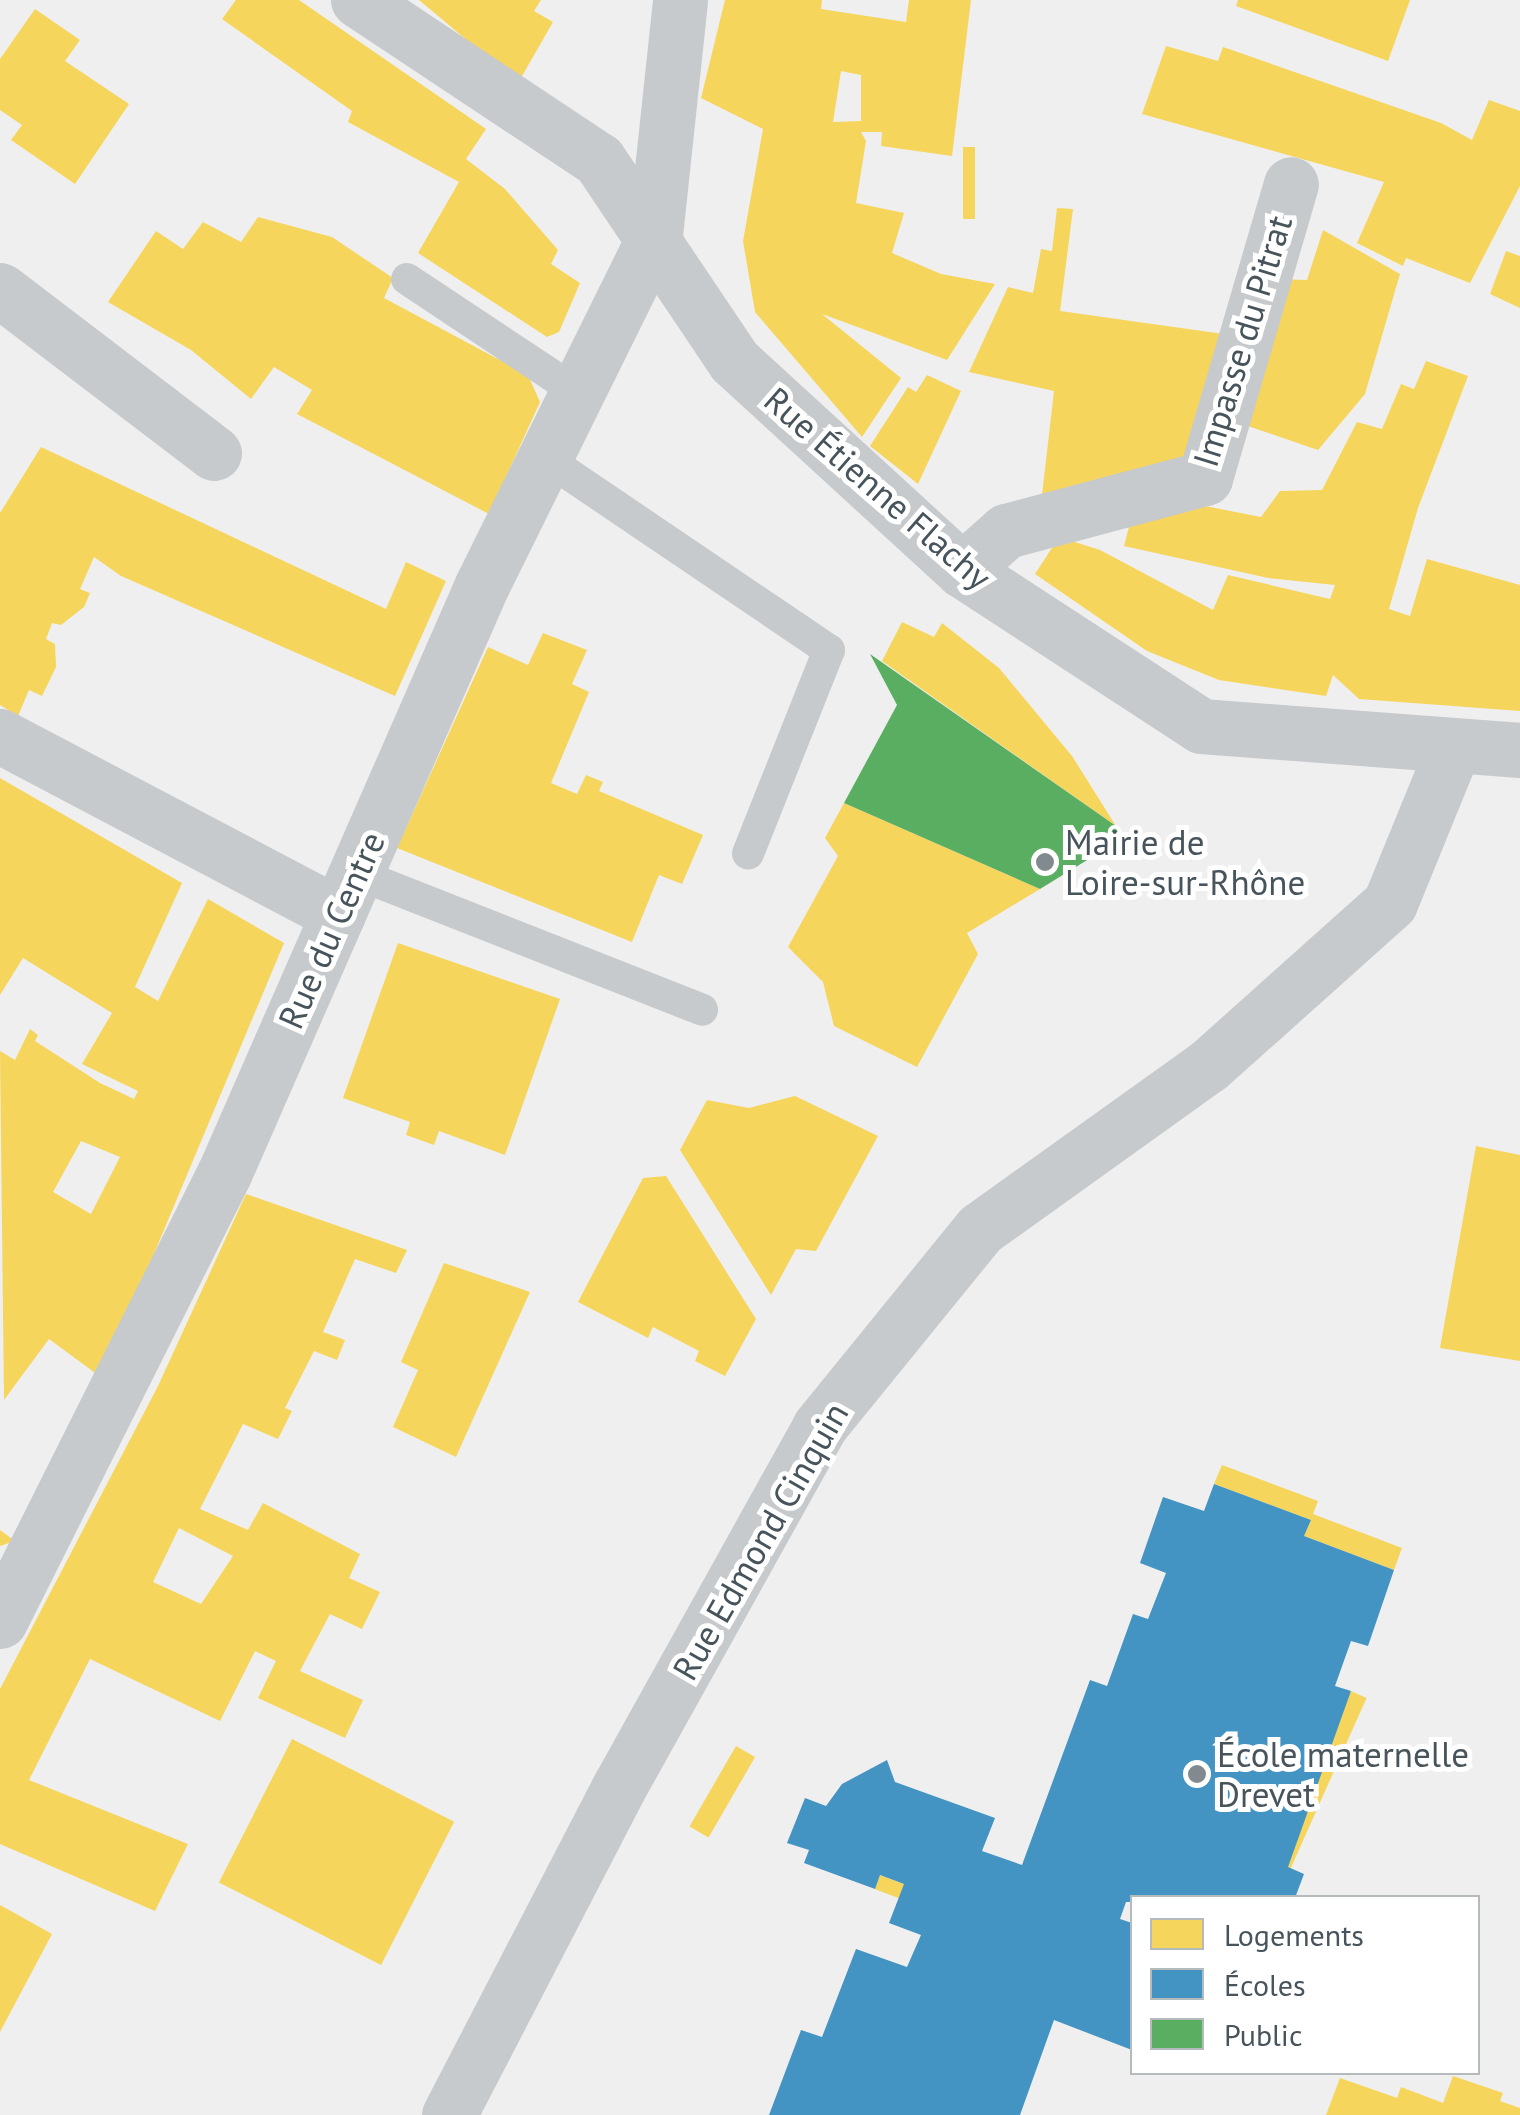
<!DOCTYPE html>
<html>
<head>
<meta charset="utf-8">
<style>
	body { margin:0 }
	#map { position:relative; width:1520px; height:2115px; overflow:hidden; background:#f0efef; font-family:"PT Sans",sans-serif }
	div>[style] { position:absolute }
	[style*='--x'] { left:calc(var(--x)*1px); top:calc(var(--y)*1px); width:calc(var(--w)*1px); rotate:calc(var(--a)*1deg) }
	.homes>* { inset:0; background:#f6d55c; transform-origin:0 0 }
	.schools>* { inset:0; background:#4393c3 }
	.public>* { inset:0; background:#5aae61 }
	.lane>* { height:32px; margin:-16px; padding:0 16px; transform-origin:16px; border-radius:16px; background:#c7cacc }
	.street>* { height:55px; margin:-27.5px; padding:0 27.5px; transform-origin:27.5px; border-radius:27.5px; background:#c7cacc }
	.dots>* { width:28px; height:28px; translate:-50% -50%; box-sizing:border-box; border:5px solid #fff; border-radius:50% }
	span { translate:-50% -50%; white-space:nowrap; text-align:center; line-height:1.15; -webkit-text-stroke:10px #fff; paint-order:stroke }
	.street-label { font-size:35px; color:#47545b }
	.poi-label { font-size:35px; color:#47545b }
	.left { translate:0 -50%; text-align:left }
	.legend { position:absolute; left:1130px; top:1895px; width:350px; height:180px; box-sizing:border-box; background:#fff; border:2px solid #b5bbbd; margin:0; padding:12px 18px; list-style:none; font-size:30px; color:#47545b }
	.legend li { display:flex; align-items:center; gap:20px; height:50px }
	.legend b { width:50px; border:2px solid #b5bbbd }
</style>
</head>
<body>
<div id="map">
	<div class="homes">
		<div style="clip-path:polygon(236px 0,299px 0,486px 129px,466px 159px,505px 189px,558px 250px,551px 264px,580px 283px,559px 332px,547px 337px,418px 253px,459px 182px,348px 122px,352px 111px,222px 19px)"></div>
		<div style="clip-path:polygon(419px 0,541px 0,534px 11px,553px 22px,518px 83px)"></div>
		<div style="clip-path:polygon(evenodd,725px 0,822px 0,821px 9px,906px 22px,909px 0,971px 0,952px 156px,881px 146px,882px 132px,861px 132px,866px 141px,856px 203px,904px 213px,892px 253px,941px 274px,995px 284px,947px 360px,822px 314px,901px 378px,862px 437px,755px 312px,743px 241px,763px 129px,701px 98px,725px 0,841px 71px,861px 75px,861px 121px,833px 122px,841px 71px)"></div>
		<div style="clip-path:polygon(1238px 0,1410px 0,1388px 61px,1236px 6px)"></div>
		<div style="clip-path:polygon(35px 9px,80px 40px,65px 61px,129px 104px,75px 184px,11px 140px,22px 125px,0 110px,0 59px)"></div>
		<div style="clip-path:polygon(1166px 46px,1218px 61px,1223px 47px,1441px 123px,1472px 140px,1489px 100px,1520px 111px,1520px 186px,1470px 283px,1406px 258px,1403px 266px,1357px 243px,1384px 182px,1142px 114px)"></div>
		<div style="left:963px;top:147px;width:12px;height:72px"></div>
		<div style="clip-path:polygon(1057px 208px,1073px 209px,1060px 311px,1238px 336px,1207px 433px,1174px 468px,1042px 495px,1054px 391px,969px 372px,1008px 287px,1033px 293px,1041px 249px,1052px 251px)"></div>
		<div style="clip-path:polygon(258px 217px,332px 237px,393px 278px,384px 298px,528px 375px,540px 402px,489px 514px,297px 414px,312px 390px,274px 367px,251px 399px,191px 350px,108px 302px,156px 231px,183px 249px,203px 222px,241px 242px)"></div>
		<div style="clip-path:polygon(1323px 230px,1400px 274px,1365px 394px,1318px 450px,1242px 424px,1272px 279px,1307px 280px)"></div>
		<div style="clip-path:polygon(1506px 251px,1520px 256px,1520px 308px,1490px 294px)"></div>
		<div style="clip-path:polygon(1426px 361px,1468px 376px,1418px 508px,1389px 609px,1410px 616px,1427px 559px,1520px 585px,1520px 711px,1359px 699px,1333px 675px,1326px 696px,1219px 680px,1147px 651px,1035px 574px,1059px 537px,1100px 550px,1213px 610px,1228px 575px,1330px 599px,1335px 585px,1268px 578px,1124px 546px,1132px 515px,1200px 505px,1261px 517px,1280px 491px,1322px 490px,1357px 422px,1382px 429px,1401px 384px,1414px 389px)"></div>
		<div style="clip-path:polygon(927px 375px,961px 391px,918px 484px,870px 446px,908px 387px,916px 392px)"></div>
		<div style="clip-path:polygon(41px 447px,386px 609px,406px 562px,446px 581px,395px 696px,121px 576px,94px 557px,80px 589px,90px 593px,84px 607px,61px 625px,52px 623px,46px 639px,55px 644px,56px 667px,42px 696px,29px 690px,18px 716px,0 705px,0 513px)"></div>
		<div style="clip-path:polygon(902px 622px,934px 637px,942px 623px,999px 668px,1072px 756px,1116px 826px,882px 661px)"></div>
		<div style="clip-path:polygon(543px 633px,587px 650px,572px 684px,589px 692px,551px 783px,577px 794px,586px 775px,603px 782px,599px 791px,703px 835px,682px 884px,659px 875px,632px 942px,397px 848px,488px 647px,528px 665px)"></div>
		<div style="clip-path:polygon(evenodd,0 778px,182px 883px,135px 987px,158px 1001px,208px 899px,284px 943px,102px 1378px,49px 1339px,4px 1400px,0 1051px,15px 1060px,30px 1029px,38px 1035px,35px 1041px,100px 1083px,134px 1099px,138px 1091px,82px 1064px,112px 1013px,23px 958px,0 995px,0 778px,81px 1141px,120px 1157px,91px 1214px,53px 1192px,81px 1141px)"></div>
		<div style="clip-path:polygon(844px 803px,1040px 889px,967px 933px,978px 954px,917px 1067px,834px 1026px,823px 982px,788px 947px,838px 856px,825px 838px)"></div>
		<div style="clip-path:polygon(398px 943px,560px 999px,505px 1155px,439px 1131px,434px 1145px,406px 1135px,410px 1122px,343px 1098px)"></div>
		<div style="clip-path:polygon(795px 1096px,878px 1136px,816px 1251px,796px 1249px,771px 1295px,680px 1150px,707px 1100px,749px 1108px)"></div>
		<div style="clip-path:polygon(1476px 1146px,1520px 1155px,1520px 1361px,1440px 1348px)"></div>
		<div style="clip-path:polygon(666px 1176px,756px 1319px,725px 1376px,695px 1361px,699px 1351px,653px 1327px,648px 1338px,578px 1302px,643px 1178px)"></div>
		<div style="clip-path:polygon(evenodd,246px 1194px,407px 1250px,396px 1273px,355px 1259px,323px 1332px,345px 1340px,337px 1360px,314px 1351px,285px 1408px,292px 1411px,278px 1439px,243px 1424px,200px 1509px,248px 1530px,263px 1503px,360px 1554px,349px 1578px,380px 1592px,362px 1629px,330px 1614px,300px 1671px,363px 1700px,345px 1738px,258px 1698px,276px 1661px,255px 1651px,220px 1721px,90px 1659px,29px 1780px,188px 1844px,155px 1911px,0 1844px,0 1689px,158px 1386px,246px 1194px,179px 1528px,233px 1556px,201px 1604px,153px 1582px,179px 1528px)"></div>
		<div style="clip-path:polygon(444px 1263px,530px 1292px,456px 1457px,393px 1427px,418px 1370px,401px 1362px)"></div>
		<div style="clip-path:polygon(1222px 1465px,1318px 1501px,1313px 1514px,1402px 1548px,1394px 1570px,1304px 1536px,1311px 1520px,1214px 1484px)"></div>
		<div style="clip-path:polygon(0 1530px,15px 1541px,0 1546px)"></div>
		<div style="left:1351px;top:1691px;width:17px;height:187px;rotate:24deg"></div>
		<div style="left:292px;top:1739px;width:182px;height:161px;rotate:27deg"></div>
		<div style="left:736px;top:1746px;width:22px;height:93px;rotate:30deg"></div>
		<div style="left:880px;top:1875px;width:26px;height:15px;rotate:21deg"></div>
		<div style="clip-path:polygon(0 1905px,52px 1934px,0 2032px)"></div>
		<div style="clip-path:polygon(1453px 2076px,1503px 2093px,1500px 2101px,1520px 2108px,1520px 2115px,1326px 2115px,1340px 2078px,1397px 2098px,1401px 2087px,1443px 2103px)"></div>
	</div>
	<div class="schools">
		<div style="clip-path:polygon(1214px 1484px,1311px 1520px,1304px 1536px,1394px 1570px,1368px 1646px,1351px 1641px,1335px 1686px,1351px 1691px,1288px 1867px,1304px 1874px,1295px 1898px,1126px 1902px,1120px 1919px,1132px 1923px,1132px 2050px,1054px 2020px,1020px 2115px,769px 2115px,801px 2030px,822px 2037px,856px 1949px,907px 1967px,921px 1935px,889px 1923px,904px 1884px,880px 1875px,875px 1889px,804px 1863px,809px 1850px,787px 1843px,805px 1798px,826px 1806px,842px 1784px,887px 1760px,895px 1782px,995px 1818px,982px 1851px,1022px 1865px,1090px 1680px,1107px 1686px,1133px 1614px,1148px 1619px,1166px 1573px,1140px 1563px,1163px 1497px,1204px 1511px)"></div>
	</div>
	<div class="public">
		<div style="clip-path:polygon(870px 654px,1116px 826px,1123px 838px,1040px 889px,844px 803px,897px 705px)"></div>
	</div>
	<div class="lane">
		<div style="--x:407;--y:279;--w:204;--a:33.6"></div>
		<div style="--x:545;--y:458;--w:343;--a:34.1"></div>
		<div style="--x:829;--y:650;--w:219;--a:111.7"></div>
		<div style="--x:355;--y:873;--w:373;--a:21.5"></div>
	</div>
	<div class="street">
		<div style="--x:358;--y:0;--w:289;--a:33.6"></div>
		<div style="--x:599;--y:160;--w:242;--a:56.1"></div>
		<div style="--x:734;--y:361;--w:309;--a:42.5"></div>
		<div style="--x:962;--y:570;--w:285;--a:33.1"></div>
		<div style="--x:1201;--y:726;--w:320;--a:4.3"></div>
		<div style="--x:0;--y:290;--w:269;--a:37.3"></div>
		<div style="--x:962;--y:570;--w:59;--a:-41.6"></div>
		<div style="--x:1006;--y:531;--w:206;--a:-14.9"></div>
		<div style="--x:1205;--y:478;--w:306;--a:-73.7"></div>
		<div style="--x:0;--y:736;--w:382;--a:27.8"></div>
		<div style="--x:0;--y:1621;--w:500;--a:-63.4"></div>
		<div style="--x:224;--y:1174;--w:643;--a:-66.35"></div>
		<div style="--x:482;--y:585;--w:390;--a:-63.7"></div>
		<div style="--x:655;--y:235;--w:236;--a:-83.9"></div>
		<div style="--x:449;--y:2115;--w:369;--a:-62.6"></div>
		<div style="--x:619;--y:1787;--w:412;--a:-60.9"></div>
		<div style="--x:819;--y:1427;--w:255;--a:-50.9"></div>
		<div style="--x:980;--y:1229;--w:280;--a:-35.6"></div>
		<div style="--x:1208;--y:1066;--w:244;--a:-41.8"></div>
		<div style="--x:1390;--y:903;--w:166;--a:-67.8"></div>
	</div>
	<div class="dots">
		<div style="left:1045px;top:862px;background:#828a8f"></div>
		<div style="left:1197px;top:1774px;background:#828a8f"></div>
	</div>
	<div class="street-label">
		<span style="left:1242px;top:341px;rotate:-73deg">Impasse du Pitrat</span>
		<span style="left:878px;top:488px;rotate:41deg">Rue Étienne Flachy</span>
		<span style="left:331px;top:930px;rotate:-66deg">Rue du Centre</span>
		<span style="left:760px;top:1541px;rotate:-60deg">Rue Edmond Cinquin</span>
	</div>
	<div class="poi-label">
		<span class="left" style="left:1065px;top:862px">Mairie de<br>Loire-sur-Rhône</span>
		<span class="left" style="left:1217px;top:1774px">École maternelle<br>Drevet</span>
	</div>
	<ul class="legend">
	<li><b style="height:28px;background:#f6d55c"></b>Logements</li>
	<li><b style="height:28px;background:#4393c3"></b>Écoles</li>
	<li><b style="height:28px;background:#5aae61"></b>Public</li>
	</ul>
</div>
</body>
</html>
